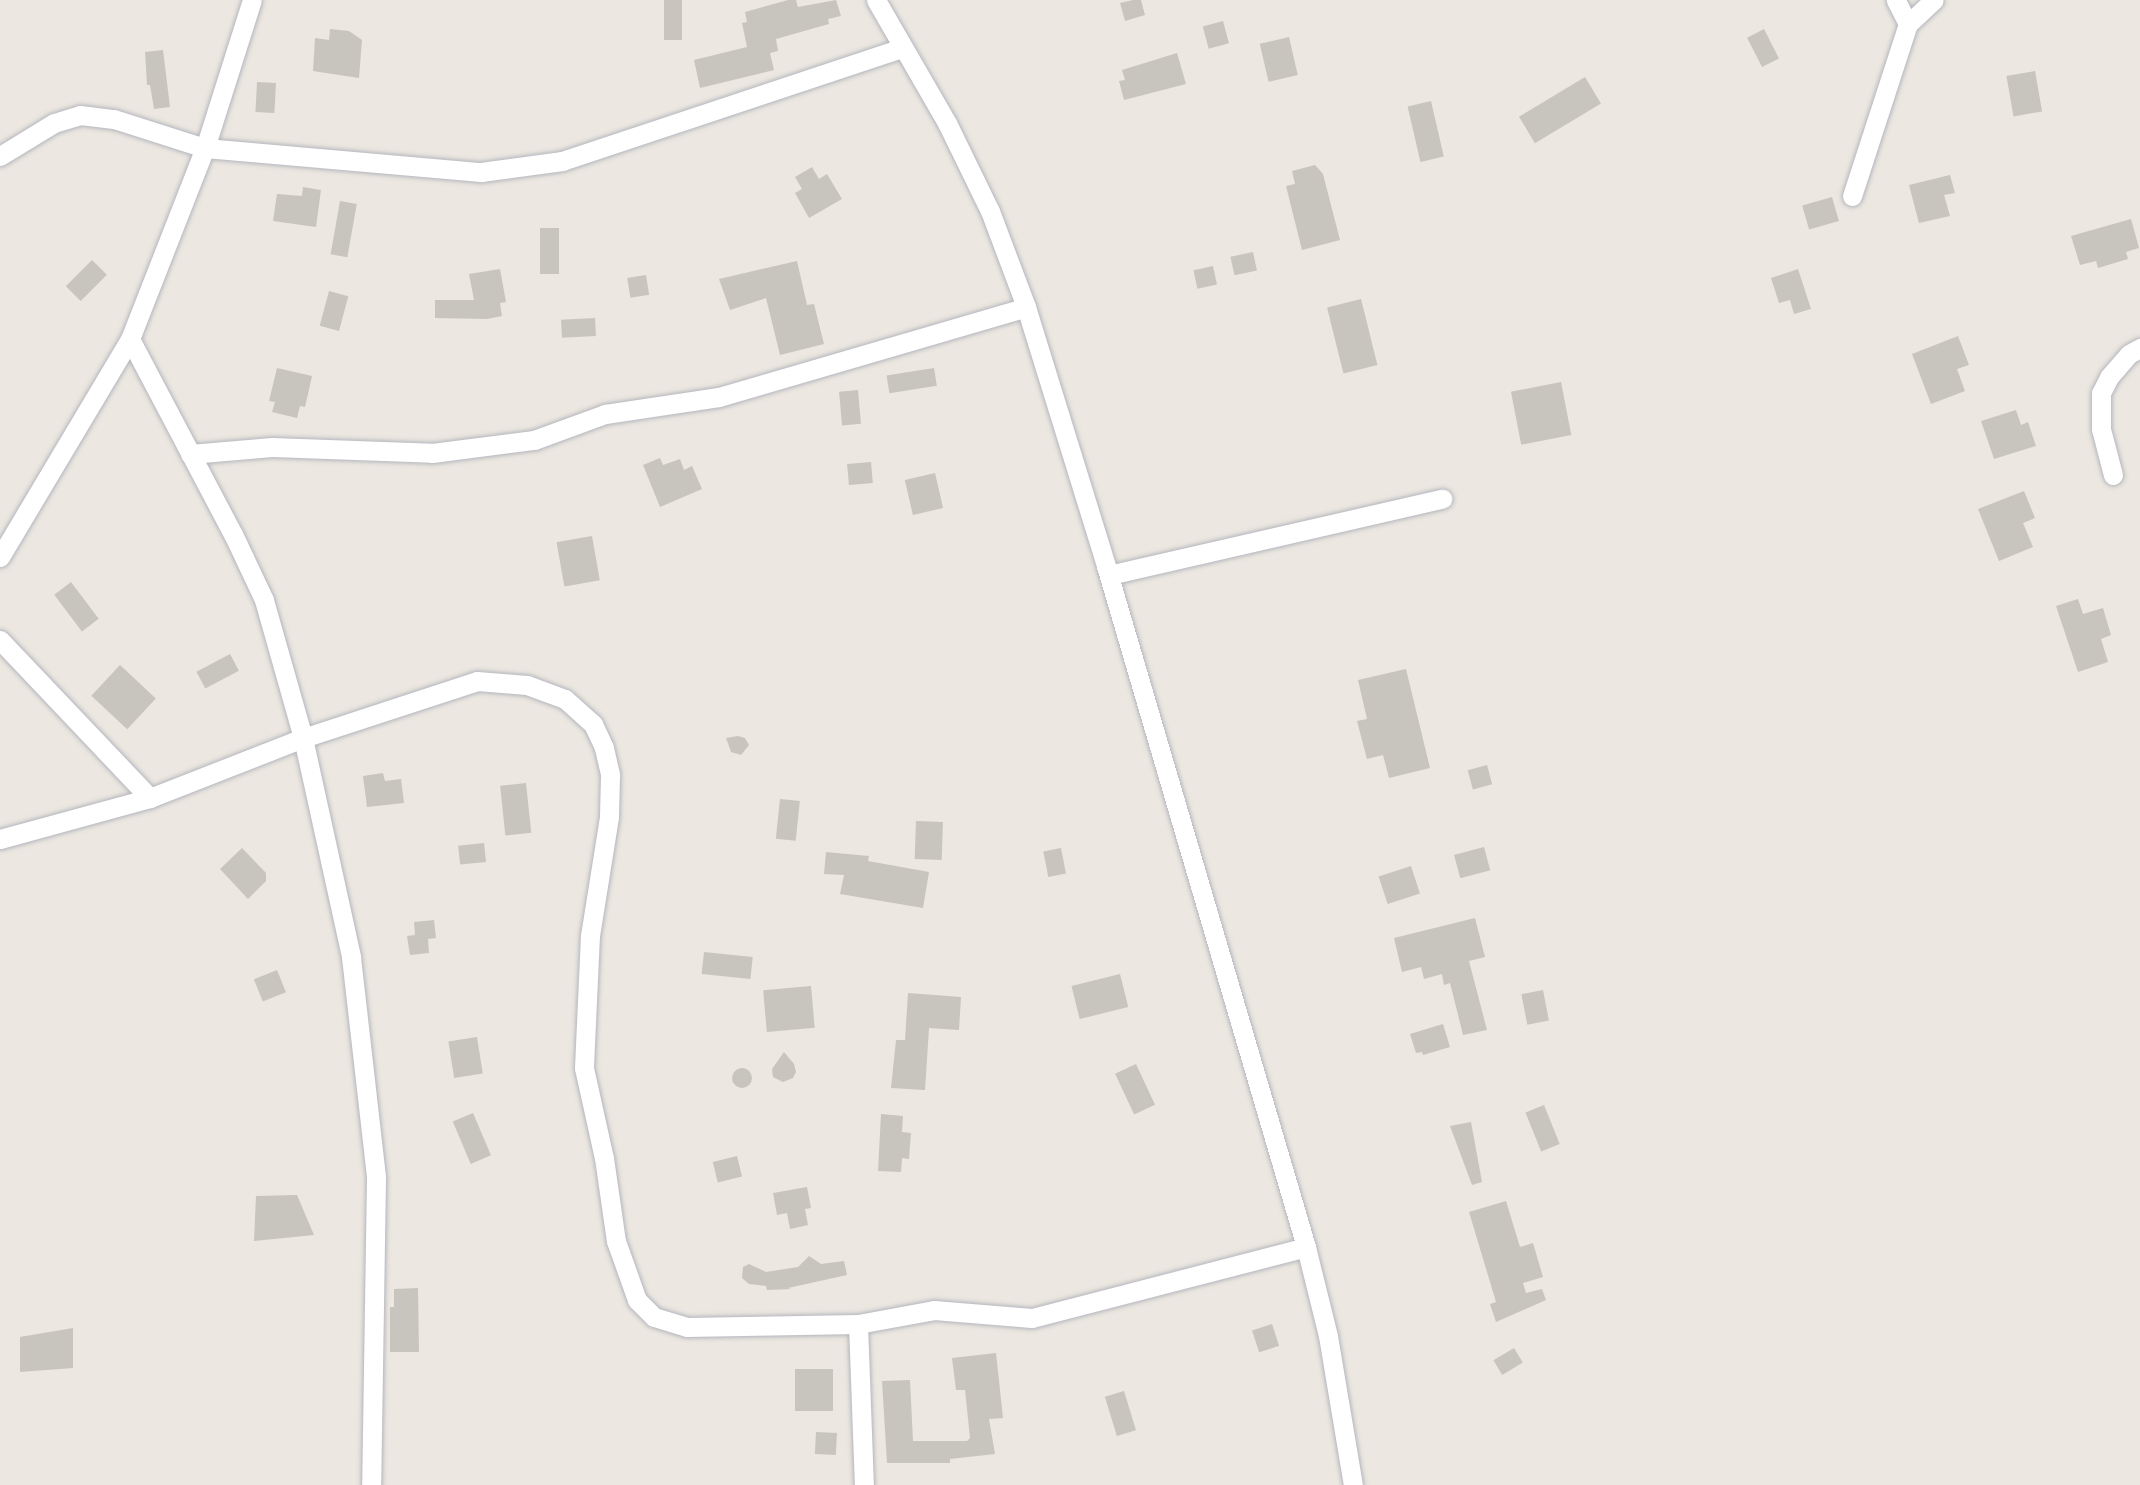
<!DOCTYPE html>
<html>
<head>
<meta charset="utf-8">
<style>
	body { margin:0 }
	#map { position:relative; width:2140px; height:1485px; overflow:hidden; background:#ece7e0; font-family:Karla,sans-serif }
	div>[style] { position:absolute }
	[style*='--x'] { left:calc(var(--x)*1px); top:calc(var(--y)*1px); width:calc(var(--w)*1px); rotate:calc(var(--a)*1deg) }
	.building>* { inset:0; background:#c8c5be; transform-origin:0 0 }
	.round { border-radius:50% }
	.roads { filter:drop-shadow(0 0 2px #b4b6be) drop-shadow(0 0 2px #b4b6be) }
	.street>* { height:19px; margin:-9.5px; padding:0 9.5px; transform-origin:9.5px; border-radius:9.5px; background:#fff }
	span { translate:-50% -50%; white-space:nowrap; text-align:center; line-height:1.15; -webkit-text-stroke:6px #fff; paint-order:stroke }
</style>
</head>
<body>
<div id="map">
	<div class="building">
		<div style="left:664px;top:0;width:18px;height:40px"></div>
		<div style="clip-path:polygon(788px 0,796px 0,798px 7px,836px 0,841px 16px,828px 19px,829px 24px,776px 39px,778px 51px,770px 53px,774px 70px,700px 88px,694px 60px,747px 47px,742px 23px,747px 22px,745px 12px)"></div>
		<div style="clip-path:polygon(1133px 0,1141px 0,1145px 15px,1125px 21px,1120px 3px)"></div>
		<div style="left:1223px;top:21px;width:23px;height:21px;rotate:75deg"></div>
		<div style="clip-path:polygon(330px 29px,349px 31px,362px 40px,359px 78px,313px 71px,315px 38px,329px 40px)"></div>
		<div style="left:1764px;top:29px;width:33px;height:19px;rotate:63deg"></div>
		<div style="left:1289px;top:37px;width:39px;height:30px;rotate:77deg"></div>
		<div style="clip-path:polygon(163px 50px,170px 107px,154px 109px,150px 85px,147px 85px,145px 52px)"></div>
		<div style="clip-path:polygon(1177px 53px,1186px 84px,1124px 100px,1119px 81px,1125px 80px,1122px 70px)"></div>
		<div style="left:2035px;top:71px;width:41px;height:29px;rotate:80deg"></div>
		<div style="left:1585px;top:77px;width:31px;height:77px;rotate:59deg"></div>
		<div style="left:257px;top:82px;width:19px;height:30px;rotate:3deg"></div>
		<div style="left:1431px;top:101px;width:57px;height:24px;rotate:77deg"></div>
		<div style="clip-path:polygon(1315px 165px,1323px 174px,1340px 240px,1302px 250px,1286px 186px,1295px 184px,1292px 171px)"></div>
		<div style="clip-path:polygon(812px 167px,819px 179px,827px 174px,842px 199px,809px 218px,795px 193px,802px 189px,795px 177px)"></div>
		<div style="clip-path:polygon(1950px 175px,1955px 193px,1944px 195px,1950px 216px,1919px 223px,1909px 185px)"></div>
		<div style="clip-path:polygon(303px 187px,321px 190px,316px 227px,273px 221px,277px 194px,302px 196px)"></div>
		<div style="left:1832px;top:197px;width:25px;height:31px;rotate:74deg"></div>
		<div style="left:340px;top:201px;width:17px;height:54px;rotate:10deg"></div>
		<div style="clip-path:polygon(2131px 219px,2139px 248px,2126px 252px,2128px 259px,2098px 268px,2096px 261px,2080px 265px,2071px 236px)"></div>
		<div style="left:540px;top:228px;width:19px;height:46px"></div>
		<div style="left:1253px;top:252px;width:19px;height:23px;rotate:78deg"></div>
		<div style="left:92px;top:260px;width:21px;height:37px;rotate:45deg"></div>
		<div style="clip-path:polygon(797px 261px,807px 305px,814px 304px,824px 344px,780px 355px,766px 298px,730px 310px,719px 279px)"></div>
		<div style="left:1213px;top:266px;width:19px;height:20px;rotate:78deg"></div>
		<div style="clip-path:polygon(500px 269px,506px 302px,500px 303px,502px 316px,487px 319px,435px 318px,435px 300px,474px 300px,469px 274px)"></div>
		<div style="clip-path:polygon(1798px 269px,1811px 309px,1794px 314px,1790px 300px,1779px 303px,1771px 278px)"></div>
		<div style="left:646px;top:275px;width:20px;height:19px;rotate:81deg"></div>
		<div style="left:329px;top:291px;width:20px;height:36px;rotate:15deg"></div>
		<div style="left:1361px;top:299px;width:68px;height:35px;rotate:76deg"></div>
		<div style="left:595px;top:318px;width:18px;height:34px;rotate:87deg"></div>
		<div style="clip-path:polygon(1958px 336px,1969px 365px,1957px 369px,1965px 391px,1931px 404px,1912px 354px)"></div>
		<div style="clip-path:polygon(277px 368px,312px 376px,305px 407px,300px 406px,297px 418px,272px 412px,275px 402px,269px 401px)"></div>
		<div style="left:934px;top:368px;width:18px;height:48px;rotate:81deg"></div>
		<div style="left:1561px;top:382px;width:54px;height:51px;rotate:79deg"></div>
		<div style="left:858px;top:390px;width:34px;height:19px;rotate:85deg"></div>
		<div style="clip-path:polygon(2016px 410px,2021px 425px,2028px 422px,2036px 446px,1994px 459px,1981px 421px)"></div>
		<div style="clip-path:polygon(660px 458px,663px 465px,680px 459px,684px 470px,692px 466px,702px 489px,660px 507px,643px 465px)"></div>
		<div style="left:871px;top:462px;width:21px;height:24px;rotate:85deg"></div>
		<div style="left:935px;top:473px;width:36px;height:31px;rotate:77deg"></div>
		<div style="clip-path:polygon(2024px 491px,2035px 518px,2023px 523px,2033px 547px,1999px 561px,1978px 509px)"></div>
		<div style="left:592px;top:536px;width:45px;height:36px;rotate:80deg"></div>
		<div style="left:71px;top:582px;width:46px;height:21px;rotate:53deg"></div>
		<div style="clip-path:polygon(2078px 599px,2083px 614px,2103px 608px,2111px 635px,2101px 639px,2108px 662px,2078px 672px,2056px 606px)"></div>
		<div style="left:230px;top:654px;width:19px;height:38px;rotate:62deg"></div>
		<div style="left:120px;top:665px;width:49px;height:42px;rotate:43deg"></div>
		<div style="clip-path:polygon(1406px 669px,1430px 768px,1389px 778px,1383px 755px,1367px 759px,1357px 721px,1367px 719px,1358px 680px)"></div>
		<div style="clip-path:polygon(738px 736px,745px 738px,749px 745px,741px 755px,731px 752px,726px 738px)"></div>
		<div style="left:1487px;top:765px;width:20px;height:20px;rotate:75deg"></div>
		<div style="clip-path:polygon(383px 773px,385px 781px,401px 779px,404px 803px,367px 807px,363px 776px)"></div>
		<div style="left:526px;top:783px;width:50px;height:26px;rotate:84deg"></div>
		<div style="left:780px;top:799px;width:20px;height:40px;rotate:6deg"></div>
		<div style="left:916px;top:821px;width:27px;height:38px;rotate:2deg"></div>
		<div style="left:484px;top:843px;width:19px;height:26px;rotate:84deg"></div>
		<div style="left:1484px;top:847px;width:24px;height:31px;rotate:75deg"></div>
		<div style="clip-path:polygon(242px 848px,266px 873px,266px 881px,248px 899px,220px 869px)"></div>
		<div style="left:1061px;top:848px;width:26px;height:18px;rotate:79deg"></div>
		<div style="clip-path:polygon(826px 852px,869px 856px,868px 861px,929px 872px,923px 908px,840px 894px,844px 875px,824px 874px)"></div>
		<div style="left:1411px;top:866px;width:29px;height:34px;rotate:72deg"></div>
		<div style="clip-path:polygon(1475px 918px,1485px 957px,1469px 961px,1487px 1030px,1463px 1035px,1450px 983px,1444px 985px,1442px 974px,1424px 979px,1421px 967px,1402px 972px,1394px 938px)"></div>
		<div style="clip-path:polygon(434px 920px,436px 938px,428px 939px,429px 953px,410px 955px,407px 936px,415px 935px,414px 922px)"></div>
		<div style="left:704px;top:952px;width:49px;height:22px;rotate:6deg"></div>
		<div style="left:277px;top:970px;width:24px;height:25px;rotate:68deg"></div>
		<div style="left:1120px;top:974px;width:34px;height:50px;rotate:76deg"></div>
		<div style="left:811px;top:986px;width:42px;height:48px;rotate:85deg"></div>
		<div style="left:1543px;top:990px;width:31px;height:22px;rotate:79deg"></div>
		<div style="clip-path:polygon(908px 993px,961px 997px,959px 1030px,929px 1028px,925px 1090px,891px 1088px,896px 1040px,905px 1040px)"></div>
		<div style="clip-path:polygon(1443px 1024px,1450px 1047px,1423px 1055px,1422px 1052px,1416px 1053px,1410px 1034px)"></div>
		<div style="left:477px;top:1037px;width:37px;height:29px;rotate:81deg"></div>
		<div style="clip-path:polygon(784px 1052px,794px 1064px,796px 1072px,793px 1078px,783px 1082px,773px 1077px,772px 1069px)"></div>
		<div style="left:1136px;top:1064px;width:45px;height:23px;rotate:65deg"></div>
		<div class="round" style="left:732px;top:1068px;width:20px;height:20px"></div>
		<div style="left:1544px;top:1105px;width:42px;height:20px;rotate:68deg"></div>
		<div style="left:473px;top:1113px;width:46px;height:22px;rotate:67deg"></div>
		<div style="clip-path:polygon(881px 1114px,903px 1116px,902px 1132px,911px 1133px,909px 1159px,902px 1158px,901px 1172px,878px 1171px)"></div>
		<div style="clip-path:polygon(1471px 1122px,1482px 1182px,1472px 1185px,1450px 1126px)"></div>
		<div style="left:737px;top:1156px;width:21px;height:25px;rotate:76deg"></div>
		<div style="clip-path:polygon(807px 1187px,811px 1208px,805px 1209px,808px 1225px,790px 1229px,787px 1213px,777px 1215px,773px 1193px)"></div>
		<div style="clip-path:polygon(297px 1195px,314px 1235px,254px 1241px,256px 1196px)"></div>
		<div style="clip-path:polygon(1506px 1201px,1520px 1247px,1533px 1243px,1543px 1277px,1523px 1283px,1526px 1293px,1542px 1289px,1546px 1300px,1496px 1322px,1490px 1304px,1496px 1302px,1469px 1212px)"></div>
		<div style="clip-path:polygon(809px 1256px,821px 1264px,844px 1261px,847px 1275px,788px 1288px,791px 1289px,767px 1290px,766px 1286px,749px 1284px,742px 1278px,743px 1267px,749px 1264px,766px 1272px,798px 1267px)"></div>
		<div style="clip-path:polygon(418px 1288px,419px 1352px,390px 1352px,390px 1307px,394px 1307px,394px 1289px)"></div>
		<div style="left:1272px;top:1324px;width:23px;height:21px;rotate:72deg"></div>
		<div style="clip-path:polygon(73px 1328px,73px 1368px,20px 1372px,20px 1337px)"></div>
		<div style="left:1514px;top:1348px;width:17px;height:24px;rotate:59deg"></div>
		<div style="clip-path:polygon(996px 1353px,1003px 1418px,989px 1419px,995px 1454px,950px 1459px,950px 1463px,887px 1463px,882px 1381px,910px 1380px,913px 1441px,967px 1441px,970px 1438px,965px 1390px,956px 1390px,952px 1358px)"></div>
		<div style="left:795px;top:1369px;width:38px;height:42px"></div>
		<div style="left:1124px;top:1391px;width:41px;height:20px;rotate:73deg"></div>
		<div style="left:816px;top:1432px;width:21px;height:22px;rotate:3deg"></div>
	</div>
	<div class="roads">
		<div class="street">
			<div style="--x:876;--y:0;--w:142;--a:60"></div>
			<div style="--x:947;--y:123;--w:98;--a:64"></div>
			<div style="--x:990;--y:211;--w:103;--a:69.4"></div>
			<div style="--x:1026;--y:307;--w:271;--a:72.8"></div>
			<div style="--x:1106;--y:566;--w:710;--a:73.63"></div>
			<div style="--x:1306;--y:1247;--w:92;--a:76.1"></div>
			<div style="--x:1328;--y:1336;--w:151;--a:80.5"></div>
			<div style="--x:1908;--y:24;--w:35;--a:-43"></div>
			<div style="--x:0;--y:156;--w:63;--a:-31.4"></div>
			<div style="--x:54;--y:123;--w:27;--a:-17"></div>
			<div style="--x:80;--y:115;--w:34;--a:7"></div>
			<div style="--x:114;--y:119;--w:96;--a:17.7"></div>
			<div style="--x:205;--y:148;--w:277;--a:5"></div>
			<div style="--x:481;--y:172;--w:82;--a:-7.7"></div>
			<div style="--x:562;--y:161;--w:358;--a:-18.4"></div>
			<div style="--x:1852;--y:196;--w:181;--a:-72"></div>
			<div style="--x:1908;--y:24;--w:27;--a:-117"></div>
			<div style="--x:130;--y:339;--w:221;--a:62.2"></div>
			<div style="--x:233;--y:534;--w:73;--a:64.8"></div>
			<div style="--x:264;--y:600;--w:143;--a:74.2"></div>
			<div style="--x:303;--y:738;--w:224;--a:77.6"></div>
			<div style="--x:351;--y:957;--w:222;--a:83.5"></div>
			<div style="--x:376;--y:1178;--w:307;--a:90.9"></div>
			<div style="--x:190;--y:454;--w:82;--a:-4.9"></div>
			<div style="--x:272;--y:447;--w:160;--a:2.1"></div>
			<div style="--x:432;--y:453;--w:103;--a:-7.3"></div>
			<div style="--x:534;--y:440;--w:76;--a:-20.1"></div>
			<div style="--x:605;--y:414;--w:115;--a:-8.5"></div>
			<div style="--x:719;--y:397;--w:320;--a:-16.3"></div>
			<div style="--x:2113;--y:475;--w:48;--a:-104.6"></div>
			<div style="--x:2101;--y:429;--w:36;--a:-90"></div>
			<div style="--x:2101;--y:393;--w:18;--a:-63"></div>
			<div style="--x:2109;--y:377;--w:30;--a:-49"></div>
			<div style="--x:2129;--y:354;--w:13;--a:-29"></div>
			<div style="--x:0;--y:557;--w:254;--a:-59.2"></div>
			<div style="--x:130;--y:339;--w:205;--a:-68.6"></div>
			<div style="--x:205;--y:148;--w:155;--a:-72.4"></div>
			<div style="--x:1109;--y:575;--w:342;--a:-12.9"></div>
			<div style="--x:0;--y:640;--w:218;--a:46.5"></div>
			<div style="--x:0;--y:839;--w:156;--a:-15.3"></div>
			<div style="--x:150;--y:798;--w:164;--a:-21.4"></div>
			<div style="--x:303;--y:738;--w:183;--a:-18.1"></div>
			<div style="--x:477;--y:681;--w:50;--a:4.6"></div>
			<div style="--x:527;--y:685;--w:40;--a:20.2"></div>
			<div style="--x:565;--y:699;--w:38;--a:42"></div>
			<div style="--x:593;--y:724;--w:26;--a:65"></div>
			<div style="--x:604;--y:748;--w:28;--a:77"></div>
			<div style="--x:610;--y:775;--w:42;--a:91.4"></div>
			<div style="--x:609;--y:817;--w:120;--a:99.1"></div>
			<div style="--x:590;--y:935;--w:133;--a:92.6"></div>
			<div style="--x:584;--y:1068;--w:92;--a:77.5"></div>
			<div style="--x:604;--y:1158;--w:84;--a:81.8"></div>
			<div style="--x:616;--y:1241;--w:63;--a:70.4"></div>
			<div style="--x:637;--y:1300;--w:24;--a:45"></div>
			<div style="--x:654;--y:1317;--w:34;--a:17"></div>
			<div style="--x:687;--y:1327;--w:171;--a:-1"></div>
			<div style="--x:858;--y:1324;--w:77;--a:-10.4"></div>
			<div style="--x:934;--y:1310;--w:98;--a:4.7"></div>
			<div style="--x:1032;--y:1318;--w:283;--a:-14.5"></div>
			<div style="--x:858;--y:1324;--w:161;--a:87.9"></div>
		</div>
	</div>
</div>
</body>
</html>
